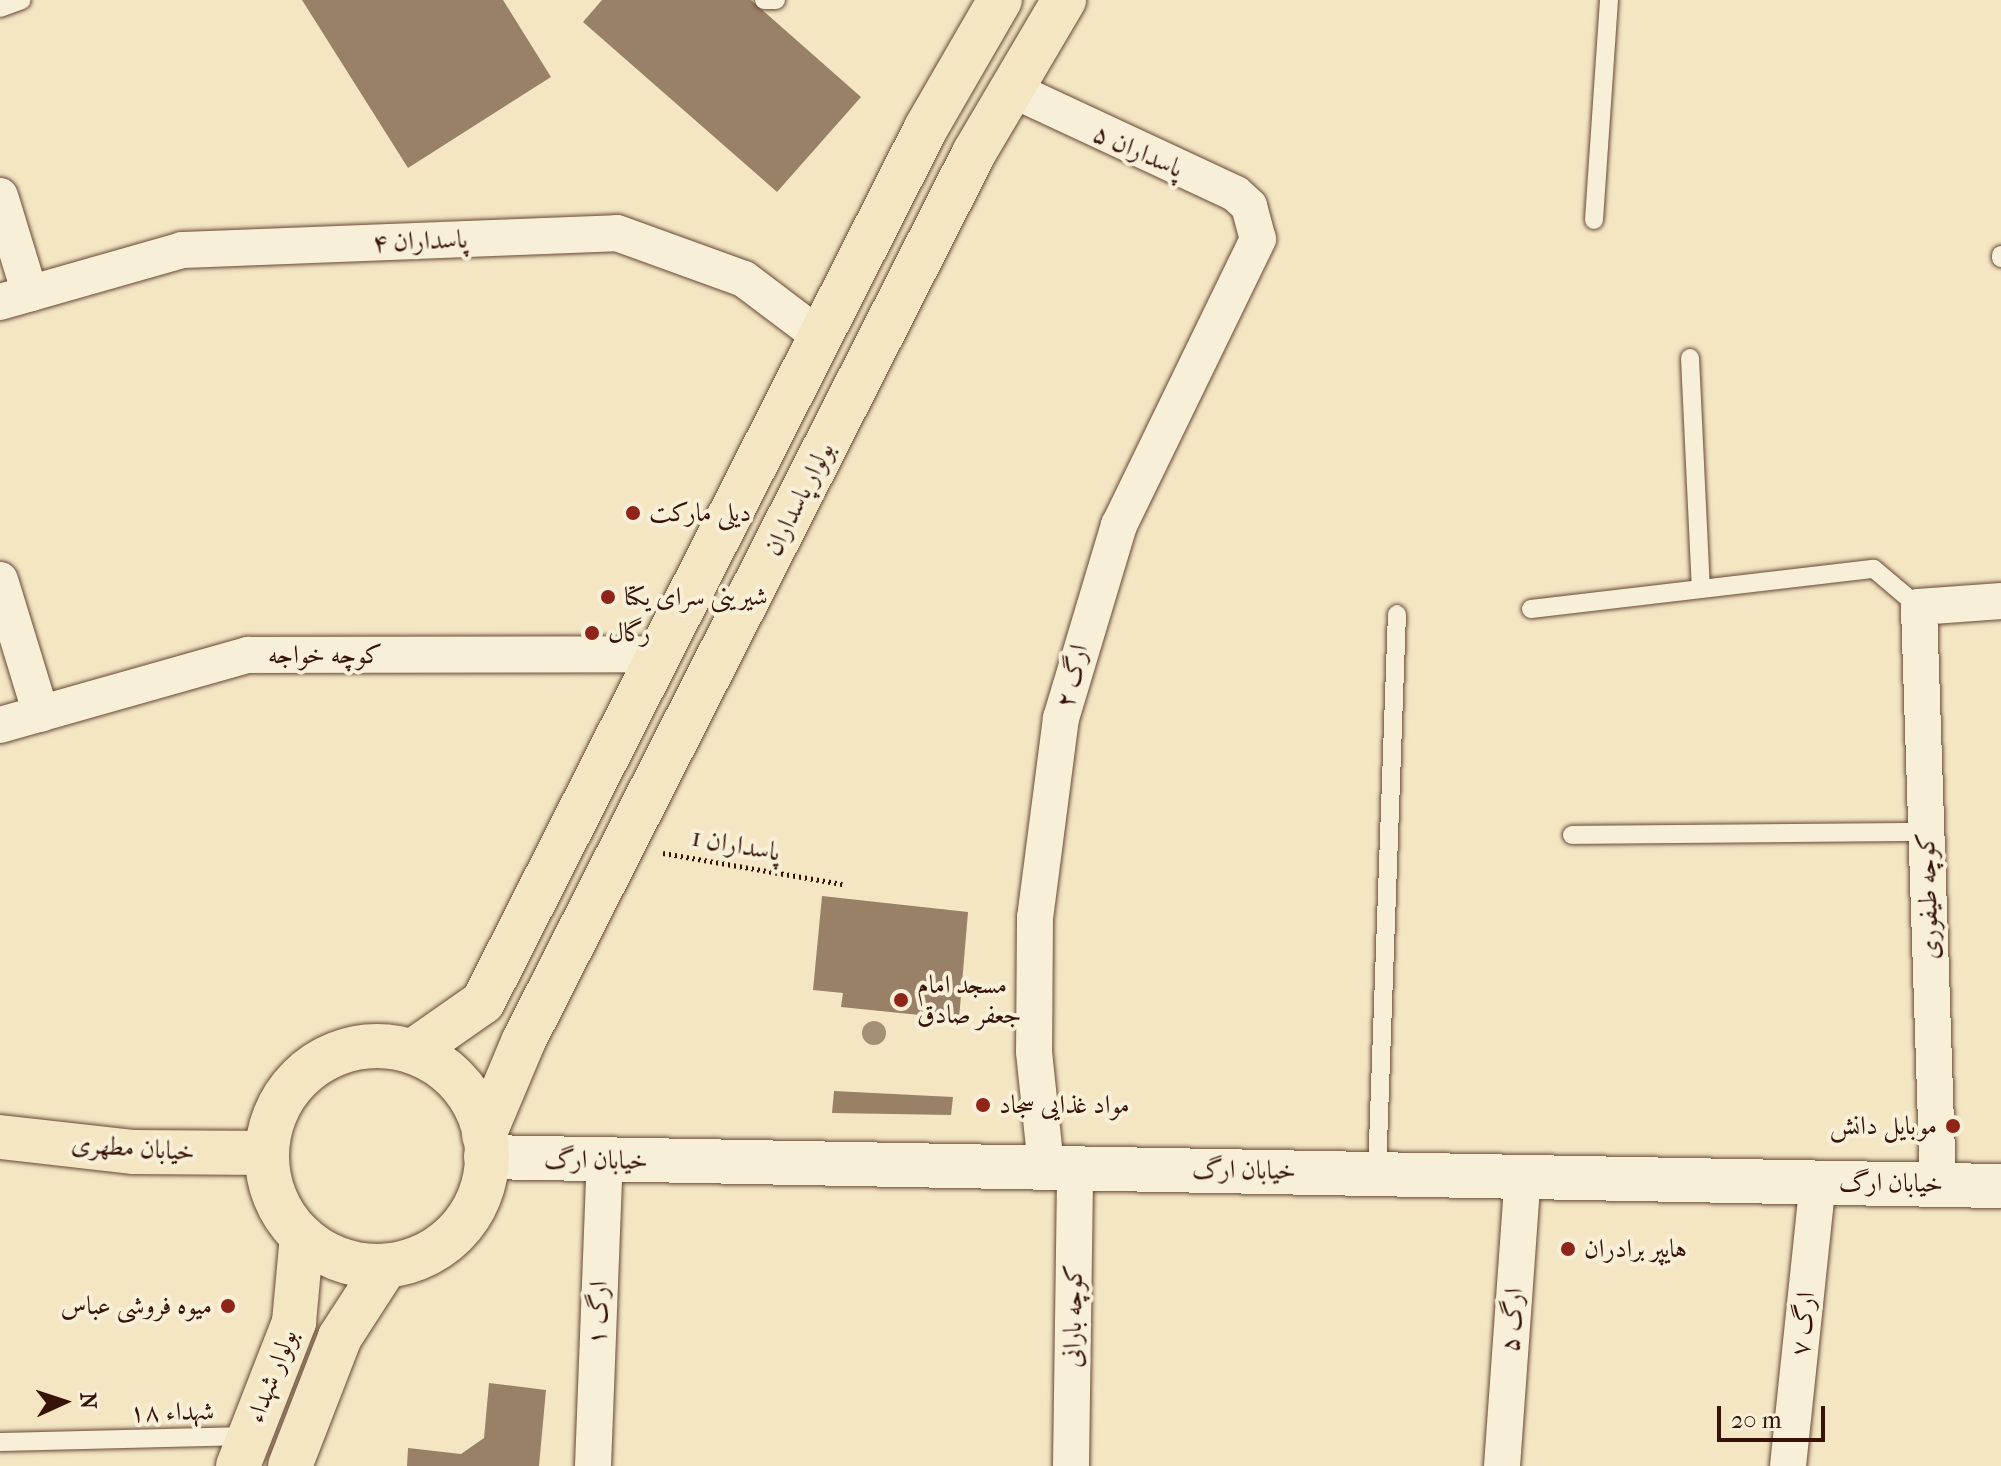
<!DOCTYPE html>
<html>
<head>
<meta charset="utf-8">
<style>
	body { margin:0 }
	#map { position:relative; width:2001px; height:1466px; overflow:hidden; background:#f4e6c3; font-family:"IM FELL French Canon",Amiri,serif }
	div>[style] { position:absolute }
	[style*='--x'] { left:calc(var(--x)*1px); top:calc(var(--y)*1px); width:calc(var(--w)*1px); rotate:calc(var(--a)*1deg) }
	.building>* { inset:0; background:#998168 }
	.path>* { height:5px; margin-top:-2.5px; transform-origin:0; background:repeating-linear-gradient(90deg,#361306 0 2px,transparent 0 6px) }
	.roads { filter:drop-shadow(0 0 2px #664835) drop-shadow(0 0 2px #664835) }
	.service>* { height:18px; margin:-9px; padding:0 9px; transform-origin:9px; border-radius:9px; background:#f8efd8 }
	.minor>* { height:36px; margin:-18px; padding:0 18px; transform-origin:18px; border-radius:18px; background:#f8efd8 }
	.secondary>* { height:44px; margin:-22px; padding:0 22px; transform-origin:22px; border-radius:22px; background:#f8efd8 }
	.primary>* { height:44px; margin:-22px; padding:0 22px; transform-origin:22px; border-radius:22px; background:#f4e6c3 }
	.primary>.ring { margin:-22px; padding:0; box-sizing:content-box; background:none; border:44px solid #f4e6c3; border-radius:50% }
	.trees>* { width:24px; height:24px; margin:-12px; border-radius:50%; background:#a58f75 }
	.dots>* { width:22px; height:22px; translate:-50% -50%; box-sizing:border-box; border:4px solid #f8efd8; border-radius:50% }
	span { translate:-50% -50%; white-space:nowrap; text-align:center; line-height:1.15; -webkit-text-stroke:8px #f8efd8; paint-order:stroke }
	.street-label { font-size:26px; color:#361306 }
	.poi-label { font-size:26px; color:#361306 }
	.left { translate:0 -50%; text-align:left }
	.right { translate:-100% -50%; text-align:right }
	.north { position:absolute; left:24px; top:1362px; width:80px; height:80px; -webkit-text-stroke:6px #f8efd8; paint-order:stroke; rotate:87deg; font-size:22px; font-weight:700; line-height:32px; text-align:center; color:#361306 }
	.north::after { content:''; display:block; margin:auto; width:28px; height:36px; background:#361306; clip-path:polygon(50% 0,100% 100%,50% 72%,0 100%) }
	.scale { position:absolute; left:1717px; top:1406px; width:108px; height:36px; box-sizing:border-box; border:4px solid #361306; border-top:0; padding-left:10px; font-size:24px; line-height:28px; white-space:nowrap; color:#361306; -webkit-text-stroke:6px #f8efd8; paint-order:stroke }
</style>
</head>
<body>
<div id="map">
	<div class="building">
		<div style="clip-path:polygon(302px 0,503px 0,551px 77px,408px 168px)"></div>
		<div style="clip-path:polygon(602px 0,751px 0,861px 97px,777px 192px,583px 22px)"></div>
		<div style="clip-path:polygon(822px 896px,968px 912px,959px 1019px,841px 1007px,843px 993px,813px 990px)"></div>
		<div style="clip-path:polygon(834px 1091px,953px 1097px,951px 1115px,832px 1113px)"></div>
		<div style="clip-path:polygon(489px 1383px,546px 1390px,539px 1466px,407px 1466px,408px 1448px,461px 1454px,484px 1438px)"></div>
	</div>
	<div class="path">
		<div style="--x:663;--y:853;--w:182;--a:9.8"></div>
	</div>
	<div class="roads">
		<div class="service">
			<div style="--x:764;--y:0;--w:12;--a:0"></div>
			<div style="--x:0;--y:8;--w:23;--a:-20"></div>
			<div style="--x:1594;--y:220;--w:221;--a:-86.1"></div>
			<div style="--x:2001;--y:255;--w:3;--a:90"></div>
			<div style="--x:1690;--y:358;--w:231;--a:87.3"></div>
			<div style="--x:1531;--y:609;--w:345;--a:-6.7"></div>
			<div style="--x:1874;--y:569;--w:59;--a:40.2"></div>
			<div style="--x:1572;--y:835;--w:354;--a:-0.5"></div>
			<div style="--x:1377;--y:1172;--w:558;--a:-87.95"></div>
			<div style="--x:0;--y:1442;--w:249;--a:-1.4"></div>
		</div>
		<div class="minor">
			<div style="--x:1011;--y:89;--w:248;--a:25"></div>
			<div style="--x:1236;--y:194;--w:18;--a:43"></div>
			<div style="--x:1249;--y:206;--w:34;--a:75"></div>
			<div style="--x:1258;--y:239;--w:318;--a:115.9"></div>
			<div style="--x:1119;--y:525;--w:202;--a:106.7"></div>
			<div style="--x:1061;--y:718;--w:201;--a:97.4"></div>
			<div style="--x:1035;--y:917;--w:135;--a:90.4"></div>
			<div style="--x:1034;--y:1052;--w:115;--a:84"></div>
			<div style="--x:0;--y:196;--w:102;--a:73"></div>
			<div style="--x:0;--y:302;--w:189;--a:-15.9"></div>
			<div style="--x:182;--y:250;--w:435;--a:-2.2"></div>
			<div style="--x:617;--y:233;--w:135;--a:19.9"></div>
			<div style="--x:744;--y:279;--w:96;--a:37"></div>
			<div style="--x:0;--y:580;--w:140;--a:73"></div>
			<div style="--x:0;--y:725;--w:258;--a:-15.8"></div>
			<div style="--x:248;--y:655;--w:411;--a:-0.1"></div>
			<div style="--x:1938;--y:1184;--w:577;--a:-91.89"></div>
			<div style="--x:1919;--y:607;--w:82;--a:-4.2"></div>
			<div style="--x:593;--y:1466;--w:306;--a:-87.8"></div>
			<div style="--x:1071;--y:1466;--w:299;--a:-89.2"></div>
			<div style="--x:1502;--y:1466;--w:292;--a:-85.9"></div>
			<div style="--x:1788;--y:1466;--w:286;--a:-84"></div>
		</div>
		<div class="secondary">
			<div style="--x:486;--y:1157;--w:1515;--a:1.1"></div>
		</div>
		<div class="primary">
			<div class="ring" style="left:267px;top:1046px;width:176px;height:176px"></div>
			<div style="--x:413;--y:1051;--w:85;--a:-35"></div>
			<div style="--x:483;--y:1002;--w:980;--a:-63.12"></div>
			<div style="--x:926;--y:128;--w:148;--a:-60"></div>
			<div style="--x:484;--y:1135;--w:101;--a:-67.2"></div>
			<div style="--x:523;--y:1042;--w:997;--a:-63.1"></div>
			<div style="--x:974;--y:153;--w:178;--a:-59.5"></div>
			<div style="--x:0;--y:1137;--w:135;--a:6.4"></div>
			<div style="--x:134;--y:1152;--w:133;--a:0.4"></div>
			<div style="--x:238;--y:1466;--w:155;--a:-68.7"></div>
			<div style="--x:294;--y:1322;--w:86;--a:-84.7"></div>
			<div style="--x:290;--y:1466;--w:138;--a:-68.8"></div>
			<div style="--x:340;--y:1337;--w:85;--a:-57.1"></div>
		</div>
	</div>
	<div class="trees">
		<div style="left:874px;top:1033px"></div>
	</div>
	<div class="dots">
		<div style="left:633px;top:513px;background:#8f2418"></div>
		<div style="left:608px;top:597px;background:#8f2418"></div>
		<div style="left:592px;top:633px;background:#8f2418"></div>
		<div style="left:901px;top:1000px;background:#8f2418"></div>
		<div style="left:983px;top:1105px;background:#8f2418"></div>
		<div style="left:1953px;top:1126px;background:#8f2418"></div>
		<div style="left:1568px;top:1249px;background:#8f2418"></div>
		<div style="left:228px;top:1306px;background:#8f2418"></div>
	</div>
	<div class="street-label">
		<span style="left:1138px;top:151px;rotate:24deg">پاسداران ۵</span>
		<span style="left:420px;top:241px;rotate:-2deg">پاسداران ۴</span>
		<span style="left:799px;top:499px;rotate:-63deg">بولوار پاسداران</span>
		<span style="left:325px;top:655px">کوچه خواجه</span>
		<span style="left:1072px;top:676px;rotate:-76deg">ارگ ۲</span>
		<span style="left:736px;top:845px;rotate:10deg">پاسداران 1</span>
		<span style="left:1928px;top:896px;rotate:-92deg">کوچه طیفوری</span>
		<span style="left:133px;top:1148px;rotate:4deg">خیابان مطهری</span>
		<span style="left:596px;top:1160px;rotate:1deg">خیابان ارگ</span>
		<span style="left:1244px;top:1170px;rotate:1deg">خیابان ارگ</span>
		<span style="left:1891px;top:1183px;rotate:1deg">خیابان ارگ</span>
		<span style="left:598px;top:1313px;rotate:-88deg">ارگ ۱</span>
		<span style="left:1073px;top:1316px;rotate:-89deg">کوچه بارانی</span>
		<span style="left:1512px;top:1320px;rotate:-86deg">ارگ ۵</span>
		<span style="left:1803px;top:1324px;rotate:-84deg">ارگ ۷</span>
		<span style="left:272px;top:1376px;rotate:-69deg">بولوار شهداء</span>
		<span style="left:172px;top:1412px;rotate:-1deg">شهداء ۱۸</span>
	</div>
	<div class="poi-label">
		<span class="left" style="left:649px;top:513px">دیلی مارکت</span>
		<span class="left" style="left:624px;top:597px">شیرینی سرای یکتا</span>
		<span class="left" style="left:608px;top:633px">رگال</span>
		<span class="left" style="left:917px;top:1000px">مسجد امام<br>جعفر صادق</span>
		<span class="left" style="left:999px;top:1105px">مواد غذایی سجاد</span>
		<span class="right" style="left:1937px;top:1126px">موبایل دانش</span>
		<span class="left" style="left:1584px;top:1249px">هایپر برادران</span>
		<span class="right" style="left:212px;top:1306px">میوه فروشی عباس</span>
	</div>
	<div class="north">N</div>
	<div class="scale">20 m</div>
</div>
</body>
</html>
